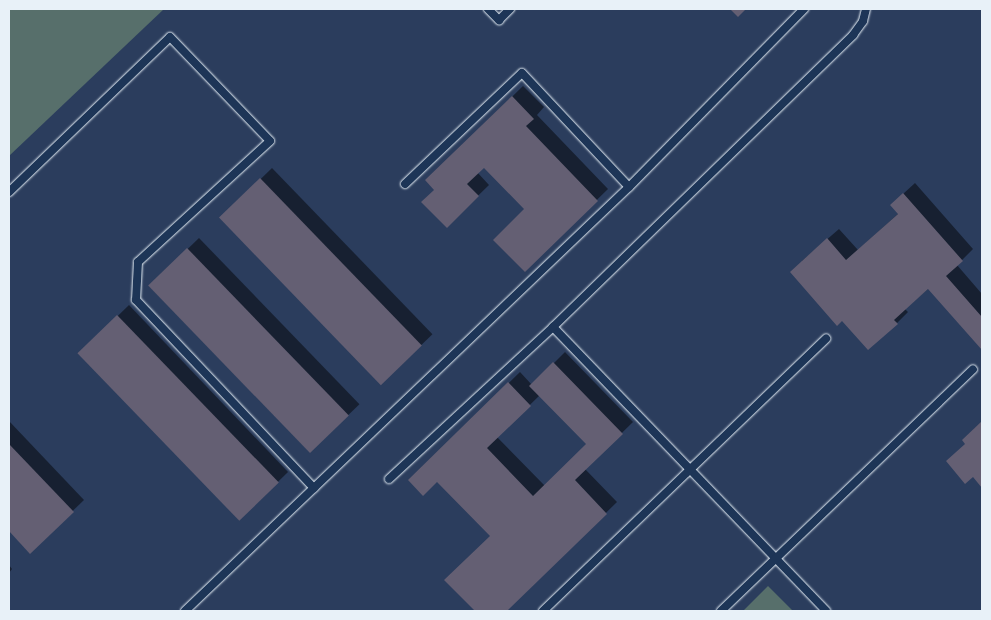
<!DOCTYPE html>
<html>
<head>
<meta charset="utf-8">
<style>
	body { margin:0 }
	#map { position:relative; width:991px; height:620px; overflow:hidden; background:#2b3d5d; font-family:"Playpen Sans",sans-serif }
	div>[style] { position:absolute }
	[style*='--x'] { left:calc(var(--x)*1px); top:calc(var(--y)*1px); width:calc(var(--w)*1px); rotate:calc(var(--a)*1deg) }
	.green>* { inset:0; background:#576f6b }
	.shadow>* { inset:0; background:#0007; transform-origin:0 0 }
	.building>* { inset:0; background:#645f73; transform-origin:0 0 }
	.roads { filter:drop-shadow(0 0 1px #e8f1f8) drop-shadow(0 0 1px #e8f1f8) }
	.lane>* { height:8px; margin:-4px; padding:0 4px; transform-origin:4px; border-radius:4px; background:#1d3557 }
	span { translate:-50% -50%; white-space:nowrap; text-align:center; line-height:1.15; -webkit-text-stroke:4.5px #1d3557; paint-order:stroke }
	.frame { position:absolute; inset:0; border:10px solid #e8f1f8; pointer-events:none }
</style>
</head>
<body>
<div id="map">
	<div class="green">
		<div style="clip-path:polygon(9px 9px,164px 9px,9px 156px)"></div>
		<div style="clip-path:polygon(768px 586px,793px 611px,743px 611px)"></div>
	</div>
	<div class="shadow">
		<div style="clip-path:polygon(523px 86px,544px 107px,537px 115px,608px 189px,525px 270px,526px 209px,484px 166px,477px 172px,489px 185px,447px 226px,436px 189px,427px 180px)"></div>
		<div style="left:272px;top:168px;width:231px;height:71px;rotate:46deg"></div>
		<div style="clip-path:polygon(915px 183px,973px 249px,957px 265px,982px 294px,982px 349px,929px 288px,905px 309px,908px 312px,897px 323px,802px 261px,839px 229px,858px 250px,899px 213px,903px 194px)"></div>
		<div style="left:199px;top:238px;width:231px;height:69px;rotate:46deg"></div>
		<div style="clip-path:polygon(129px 305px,288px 472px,239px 520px,90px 343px)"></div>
		<div style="clip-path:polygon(evenodd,565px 352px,633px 422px,585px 469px,617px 502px,506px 611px,477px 611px,446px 580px,491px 536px,437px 480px,409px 480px,520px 372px,532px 385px,565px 352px,540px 395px,588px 444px,545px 486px,497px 437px,540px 395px)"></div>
		<div style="clip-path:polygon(9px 421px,84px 500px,30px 552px,9px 529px)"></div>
		<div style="clip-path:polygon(982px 422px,982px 486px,973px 475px,966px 444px,974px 429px)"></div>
		<div style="clip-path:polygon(9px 565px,12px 569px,9px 573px)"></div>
	</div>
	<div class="building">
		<div style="clip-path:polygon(730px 9px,746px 9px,738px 17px)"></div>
		<div style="clip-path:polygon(512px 96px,534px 119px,526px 126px,598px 201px,525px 272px,493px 240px,524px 209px,484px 168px,467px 184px,479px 196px,447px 228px,421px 202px,434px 190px,425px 180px)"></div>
		<div style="left:260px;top:178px;width:233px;height:57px;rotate:46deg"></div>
		<div style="clip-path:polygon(903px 193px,963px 261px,946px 276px,982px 317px,982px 350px,928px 289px,894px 320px,898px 324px,868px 350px,842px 321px,837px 326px,790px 272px,827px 238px,846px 260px,898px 214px,890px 205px)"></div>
		<div style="left:187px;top:248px;width:233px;height:54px;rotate:46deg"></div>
		<div style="left:117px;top:315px;width:233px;height:55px;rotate:46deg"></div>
		<div style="clip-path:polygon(553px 362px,623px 434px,575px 480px,607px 514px,507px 611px,475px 611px,444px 580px,490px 536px,437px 482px,423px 496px,408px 480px,508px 382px,531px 406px,487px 448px,533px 496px,586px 444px,529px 386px)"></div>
		<div style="clip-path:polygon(982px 421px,982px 488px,973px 477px,965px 484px,946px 461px,965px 444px,962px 440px)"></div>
		<div style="clip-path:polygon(9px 444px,74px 512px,30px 554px,9px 531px)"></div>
	</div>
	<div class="roads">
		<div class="lane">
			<div style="--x:488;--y:9;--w:16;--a:45"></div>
			<div style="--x:499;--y:20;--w:16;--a:-45"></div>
			<div style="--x:405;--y:184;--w:161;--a:-43.5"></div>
			<div style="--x:522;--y:73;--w:156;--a:46.8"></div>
			<div style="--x:9;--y:192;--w:223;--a:-43.9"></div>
			<div style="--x:170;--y:37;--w:144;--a:46.1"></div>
			<div style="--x:270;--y:141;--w:179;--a:137.5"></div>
			<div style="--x:138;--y:262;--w:38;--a:93"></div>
			<div style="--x:136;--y:300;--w:259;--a:46.6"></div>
			<div style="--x:553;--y:327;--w:394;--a:46.1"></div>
			<div style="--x:389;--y:479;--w:224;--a:-42.8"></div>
			<div style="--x:553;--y:327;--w:419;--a:-44.2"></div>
			<div style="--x:853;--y:35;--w:17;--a:-54"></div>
			<div style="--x:863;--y:21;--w:12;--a:-76"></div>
			<div style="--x:185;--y:611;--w:614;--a:-43.68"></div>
			<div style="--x:629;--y:187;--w:250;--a:-45.5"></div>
			<div style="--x:543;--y:611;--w:393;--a:-43.9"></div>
			<div style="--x:721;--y:611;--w:349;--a:-43.8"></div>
		</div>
	</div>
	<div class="frame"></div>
</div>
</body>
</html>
